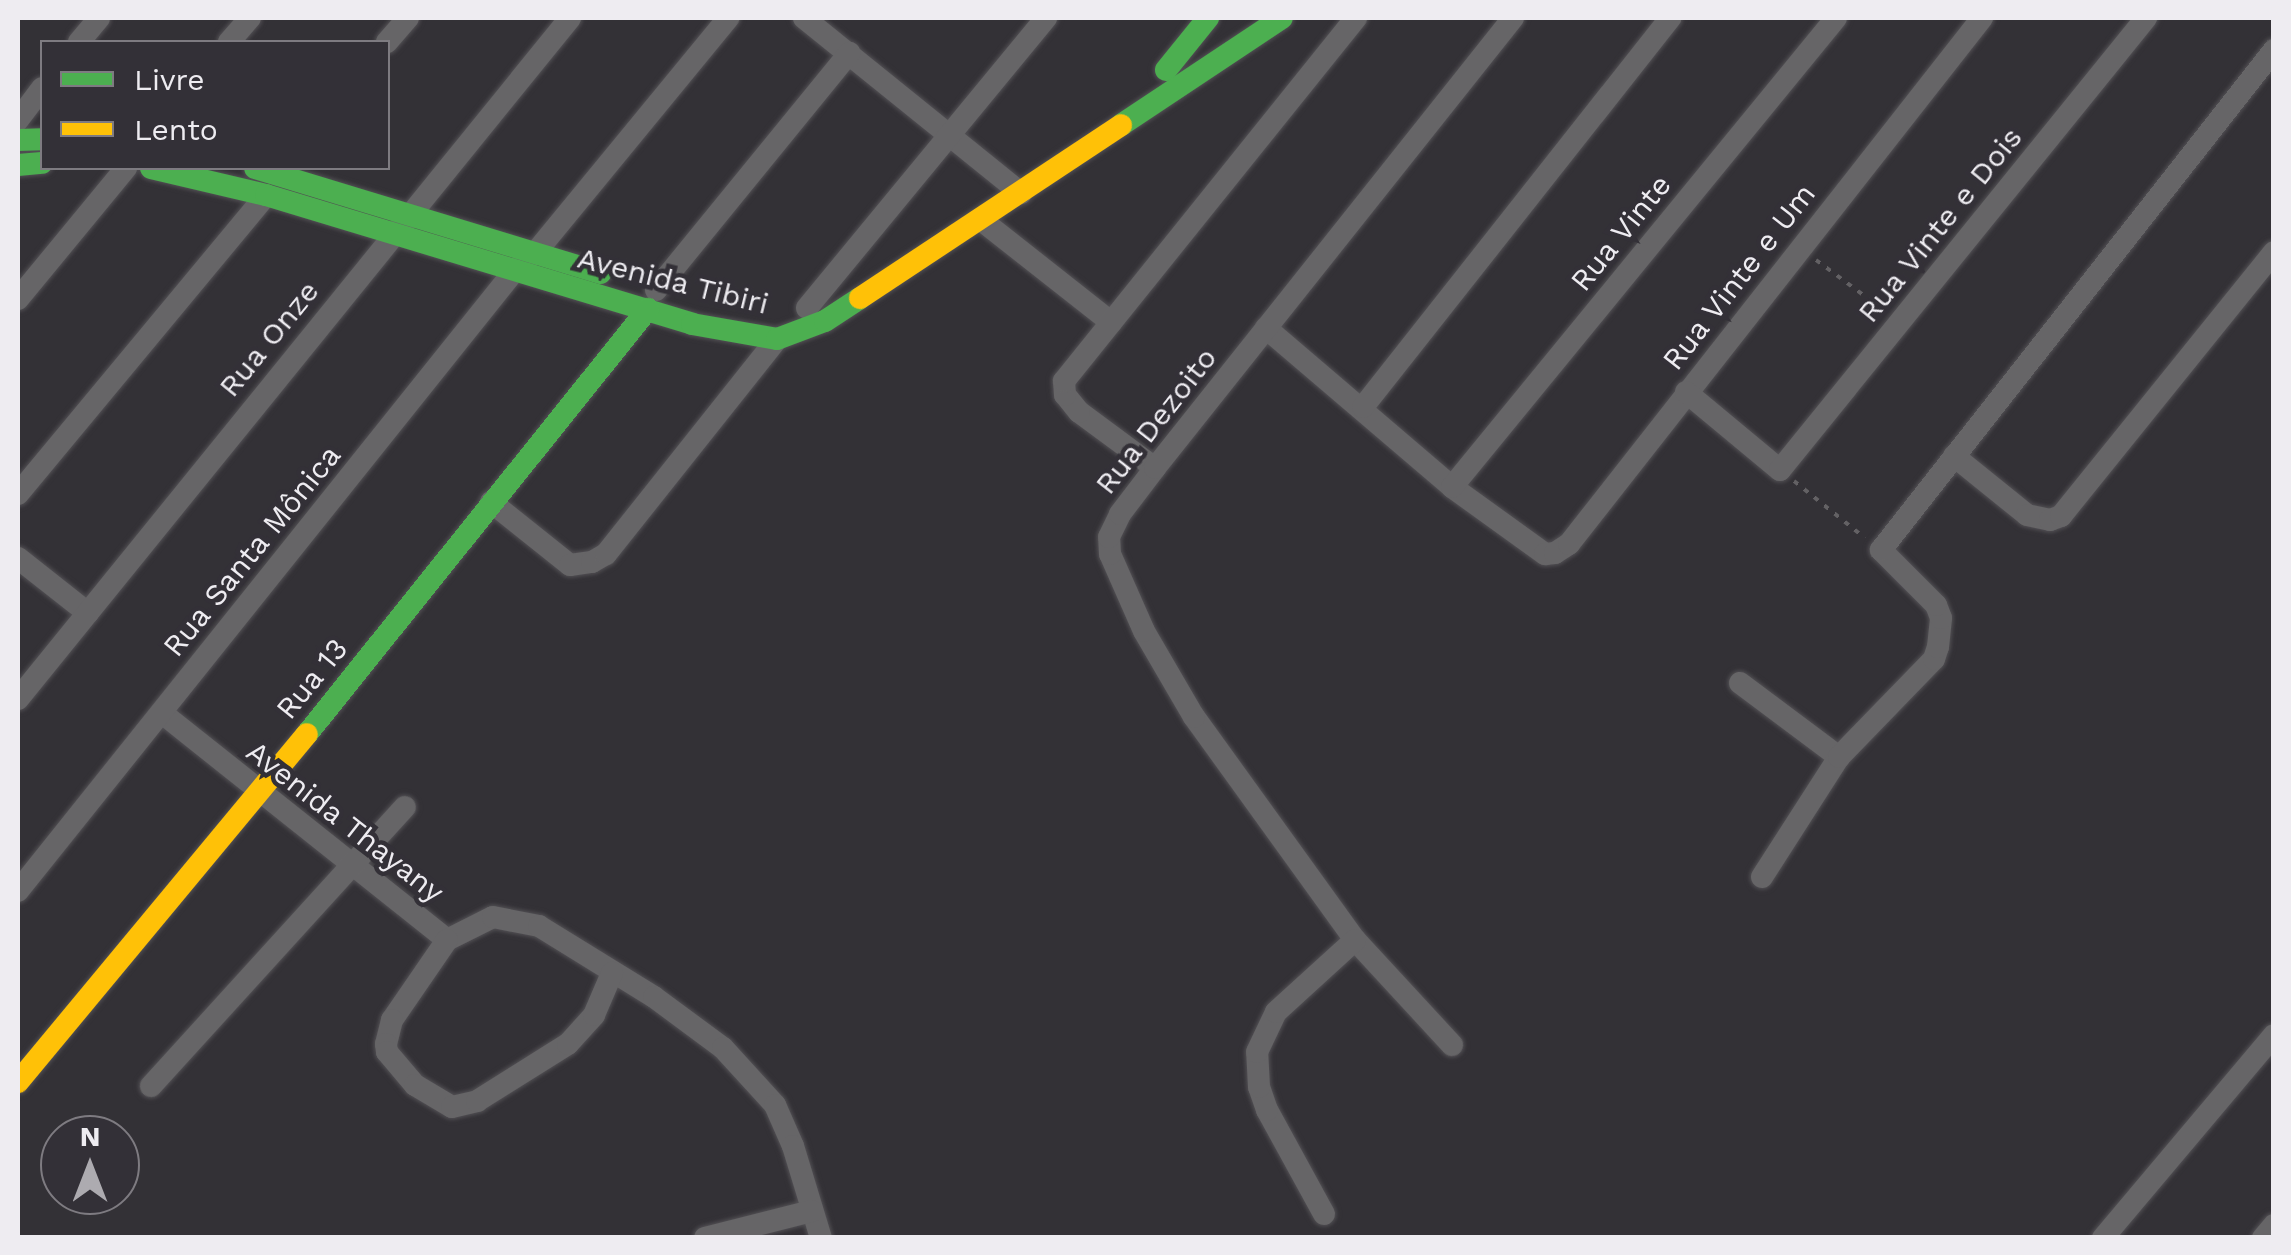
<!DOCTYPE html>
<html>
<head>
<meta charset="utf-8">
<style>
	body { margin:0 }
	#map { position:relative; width:2291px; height:1255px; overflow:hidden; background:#333136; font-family:"Work Sans",sans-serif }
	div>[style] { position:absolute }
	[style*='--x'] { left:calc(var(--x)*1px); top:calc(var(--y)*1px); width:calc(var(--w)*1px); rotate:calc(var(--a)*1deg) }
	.path>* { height:4px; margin-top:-2px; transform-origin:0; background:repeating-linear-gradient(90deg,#636164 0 5px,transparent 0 13px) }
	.roads { filter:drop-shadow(0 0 2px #525054) drop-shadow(0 0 2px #525054) }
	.street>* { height:22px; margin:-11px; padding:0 11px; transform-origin:11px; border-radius:11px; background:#666567 }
	.fast>* { height:22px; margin:-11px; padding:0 11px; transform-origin:11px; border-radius:11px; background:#4caf50 }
	.slow>* { height:22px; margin:-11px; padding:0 11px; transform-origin:11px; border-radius:11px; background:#ffc107 }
	span { translate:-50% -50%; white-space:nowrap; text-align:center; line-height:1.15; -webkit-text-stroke:9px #333037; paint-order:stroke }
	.street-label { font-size:30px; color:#eeecf1 }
	.frame { position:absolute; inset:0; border:20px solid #eeecf1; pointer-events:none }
	.legend { position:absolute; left:40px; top:40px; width:350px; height:130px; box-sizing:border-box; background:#333037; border:2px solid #7e7b81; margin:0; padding:12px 18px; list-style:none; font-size:30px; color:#eeecf1 }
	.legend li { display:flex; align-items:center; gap:20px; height:50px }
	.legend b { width:50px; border:2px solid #7e7b81 }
	.north { position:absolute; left:40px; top:1115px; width:100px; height:100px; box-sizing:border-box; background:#333037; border:2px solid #7e7b81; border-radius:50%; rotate:0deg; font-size:28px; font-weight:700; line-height:40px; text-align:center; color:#eeecf1 }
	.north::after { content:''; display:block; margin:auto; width:35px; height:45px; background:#adabb0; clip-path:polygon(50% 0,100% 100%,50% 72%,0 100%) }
</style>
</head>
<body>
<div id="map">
	<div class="path">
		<div style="--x:1816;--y:260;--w:86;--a:36.5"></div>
		<div style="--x:1794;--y:481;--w:91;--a:38.8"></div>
	</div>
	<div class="roads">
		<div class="street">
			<div style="--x:804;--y:18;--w:279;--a:38.9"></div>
			<div style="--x:79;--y:42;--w:31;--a:-50"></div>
			<div style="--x:229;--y:42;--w:32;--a:-49"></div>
			<div style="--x:387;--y:42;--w:32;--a:-49"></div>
			<div style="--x:18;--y:120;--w:40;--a:-53"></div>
			<div style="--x:980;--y:219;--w:167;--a:38.2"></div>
			<div style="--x:656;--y:290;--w:306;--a:-50.8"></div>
			<div style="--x:18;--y:299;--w:170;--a:-50.5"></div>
			<div style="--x:807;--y:308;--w:376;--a:-50.5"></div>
			<div style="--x:1266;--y:328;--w:245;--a:40.5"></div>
			<div style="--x:1452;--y:487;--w:115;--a:35.8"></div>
			<div style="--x:1545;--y:554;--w:10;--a:-6"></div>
			<div style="--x:1555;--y:553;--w:17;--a:-33"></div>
			<div style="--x:1569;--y:544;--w:669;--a:-51.86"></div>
			<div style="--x:1686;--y:392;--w:122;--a:39.7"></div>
			<div style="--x:1780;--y:470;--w:582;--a:-51"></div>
			<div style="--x:1363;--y:407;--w:496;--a:-51.7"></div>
			<div style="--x:1954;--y:456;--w:94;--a:38.9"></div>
			<div style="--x:2027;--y:515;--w:24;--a:12"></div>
			<div style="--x:2050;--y:520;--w:12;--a:-20"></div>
			<div style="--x:2061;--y:516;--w:339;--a:-51.1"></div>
			<div style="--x:1155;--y:468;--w:94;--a:-143.6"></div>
			<div style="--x:1079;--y:412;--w:22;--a:-129"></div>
			<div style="--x:1065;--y:395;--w:14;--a:-94"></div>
			<div style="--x:1064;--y:381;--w:466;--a:-51.2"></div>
			<div style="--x:1452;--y:487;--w:606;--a:-50.69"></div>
			<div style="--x:18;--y:494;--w:388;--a:-50.3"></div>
			<div style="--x:491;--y:502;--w:101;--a:38.6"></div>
			<div style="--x:570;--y:565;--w:22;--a:-8"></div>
			<div style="--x:592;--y:562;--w:16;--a:-30"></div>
			<div style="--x:606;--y:554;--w:275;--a:-51.5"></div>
			<div style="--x:18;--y:558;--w:89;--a:38.2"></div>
			<div style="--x:1740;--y:683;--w:124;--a:36.8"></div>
			<div style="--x:18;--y:699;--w:877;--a:-50.97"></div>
			<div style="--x:162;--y:713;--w:364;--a:38.5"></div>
			<div style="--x:447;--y:940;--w:51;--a:-26.6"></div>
			<div style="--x:493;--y:917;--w:47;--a:11.1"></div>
			<div style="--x:539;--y:926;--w:135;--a:31.7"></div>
			<div style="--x:654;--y:997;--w:86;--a:36.5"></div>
			<div style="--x:723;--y:1048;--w:77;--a:47.6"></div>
			<div style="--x:775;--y:1105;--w:45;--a:66.3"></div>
			<div style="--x:793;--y:1146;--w:96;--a:73.1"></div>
			<div style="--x:1762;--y:877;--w:143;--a:-57.3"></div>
			<div style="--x:1839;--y:757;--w:136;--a:-45.9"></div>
			<div style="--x:1934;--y:659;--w:13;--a:-72"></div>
			<div style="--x:1938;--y:647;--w:29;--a:-84"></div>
			<div style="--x:1941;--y:618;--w:14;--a:-111"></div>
			<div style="--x:1936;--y:605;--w:78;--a:-135"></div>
			<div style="--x:1881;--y:550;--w:636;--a:-51.83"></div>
			<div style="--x:18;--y:891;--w:795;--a:-51.33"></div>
			<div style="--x:515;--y:270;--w:28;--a:-41"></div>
			<div style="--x:536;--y:252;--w:303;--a:-50.6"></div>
			<div style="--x:447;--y:940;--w:97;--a:124.5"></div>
			<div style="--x:392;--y:1020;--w:25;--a:104"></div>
			<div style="--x:386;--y:1044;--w:8;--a:83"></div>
			<div style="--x:387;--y:1052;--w:43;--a:49.7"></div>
			<div style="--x:415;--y:1085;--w:43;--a:30.7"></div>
			<div style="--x:452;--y:1107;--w:26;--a:-13"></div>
			<div style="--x:477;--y:1101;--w:107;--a:-32.1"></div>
			<div style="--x:568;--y:1044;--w:39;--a:-48"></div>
			<div style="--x:594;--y:1015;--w:46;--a:-66.8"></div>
			<div style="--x:1452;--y:1045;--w:143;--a:-132.7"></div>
			<div style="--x:1355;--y:940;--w:275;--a:-125.8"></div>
			<div style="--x:1194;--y:717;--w:99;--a:-120.2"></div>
			<div style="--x:1144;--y:631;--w:84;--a:-113.8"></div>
			<div style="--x:1110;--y:554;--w:17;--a:-93"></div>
			<div style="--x:1109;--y:537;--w:25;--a:-64"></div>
			<div style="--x:1120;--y:514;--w:58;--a:-52.7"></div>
			<div style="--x:1155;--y:468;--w:575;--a:-51.5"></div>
			<div style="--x:151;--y:1086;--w:377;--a:-47.7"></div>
			<div style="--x:1324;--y:1214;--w:119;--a:-118.7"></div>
			<div style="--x:1267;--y:1110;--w:24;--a:-109"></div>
			<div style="--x:1259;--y:1087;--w:35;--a:-93"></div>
			<div style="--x:1257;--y:1052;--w:44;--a:-64.6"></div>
			<div style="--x:1276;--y:1012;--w:107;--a:-42.3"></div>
			<div style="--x:705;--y:1238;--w:110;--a:-14.2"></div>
			<div style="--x:2103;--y:1238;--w:265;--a:-49.9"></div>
			<div style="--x:2263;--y:1238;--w:17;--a:-50"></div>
		</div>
		<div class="fast">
			<div style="--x:1166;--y:70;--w:67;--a:-51.1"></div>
			<div style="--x:1121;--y:125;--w:193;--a:-33.6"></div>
			<div style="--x:18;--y:140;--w:24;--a:-2"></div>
			<div style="--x:18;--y:165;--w:24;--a:-5"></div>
			<div style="--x:151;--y:168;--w:118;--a:13.2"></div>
			<div style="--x:266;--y:195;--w:445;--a:16.8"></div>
			<div style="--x:692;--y:324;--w:86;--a:10"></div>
			<div style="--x:777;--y:339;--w:51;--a:-20.6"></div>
			<div style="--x:825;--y:321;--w:42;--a:-33.3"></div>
			<div style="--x:255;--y:168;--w:361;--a:16.9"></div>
			<div style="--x:307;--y:734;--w:545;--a:-51.26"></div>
		</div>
		<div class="slow">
			<div style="--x:860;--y:298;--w:313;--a:-33.5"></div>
			<div style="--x:18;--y:1082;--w:452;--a:-50.3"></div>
		</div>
	</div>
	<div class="street-label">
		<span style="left:1940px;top:225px;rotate:-51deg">Rua Vinte e Dois</span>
		<span style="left:1621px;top:233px;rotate:-51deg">Rua Vinte</span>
		<span style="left:1739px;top:277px;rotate:-52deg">Rua Vinte e Um</span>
		<span style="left:673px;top:281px;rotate:14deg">Avenida Tibiri</span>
		<span style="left:269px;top:339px;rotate:-51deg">Rua Onze</span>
		<span style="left:1156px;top:421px;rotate:-52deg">Rua Dezoito</span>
		<span style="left:252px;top:551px;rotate:-51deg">Rua Santa Mônica</span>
		<span style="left:312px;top:679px;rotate:-51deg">Rua 13</span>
		<span style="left:345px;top:822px;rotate:38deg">Avenida Thayany</span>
	</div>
	<div class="frame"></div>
	<ul class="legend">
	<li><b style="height:12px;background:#4caf50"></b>Livre</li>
	<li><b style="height:12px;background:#ffc107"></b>Lento</li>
	</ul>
	<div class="north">N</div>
</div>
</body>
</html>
